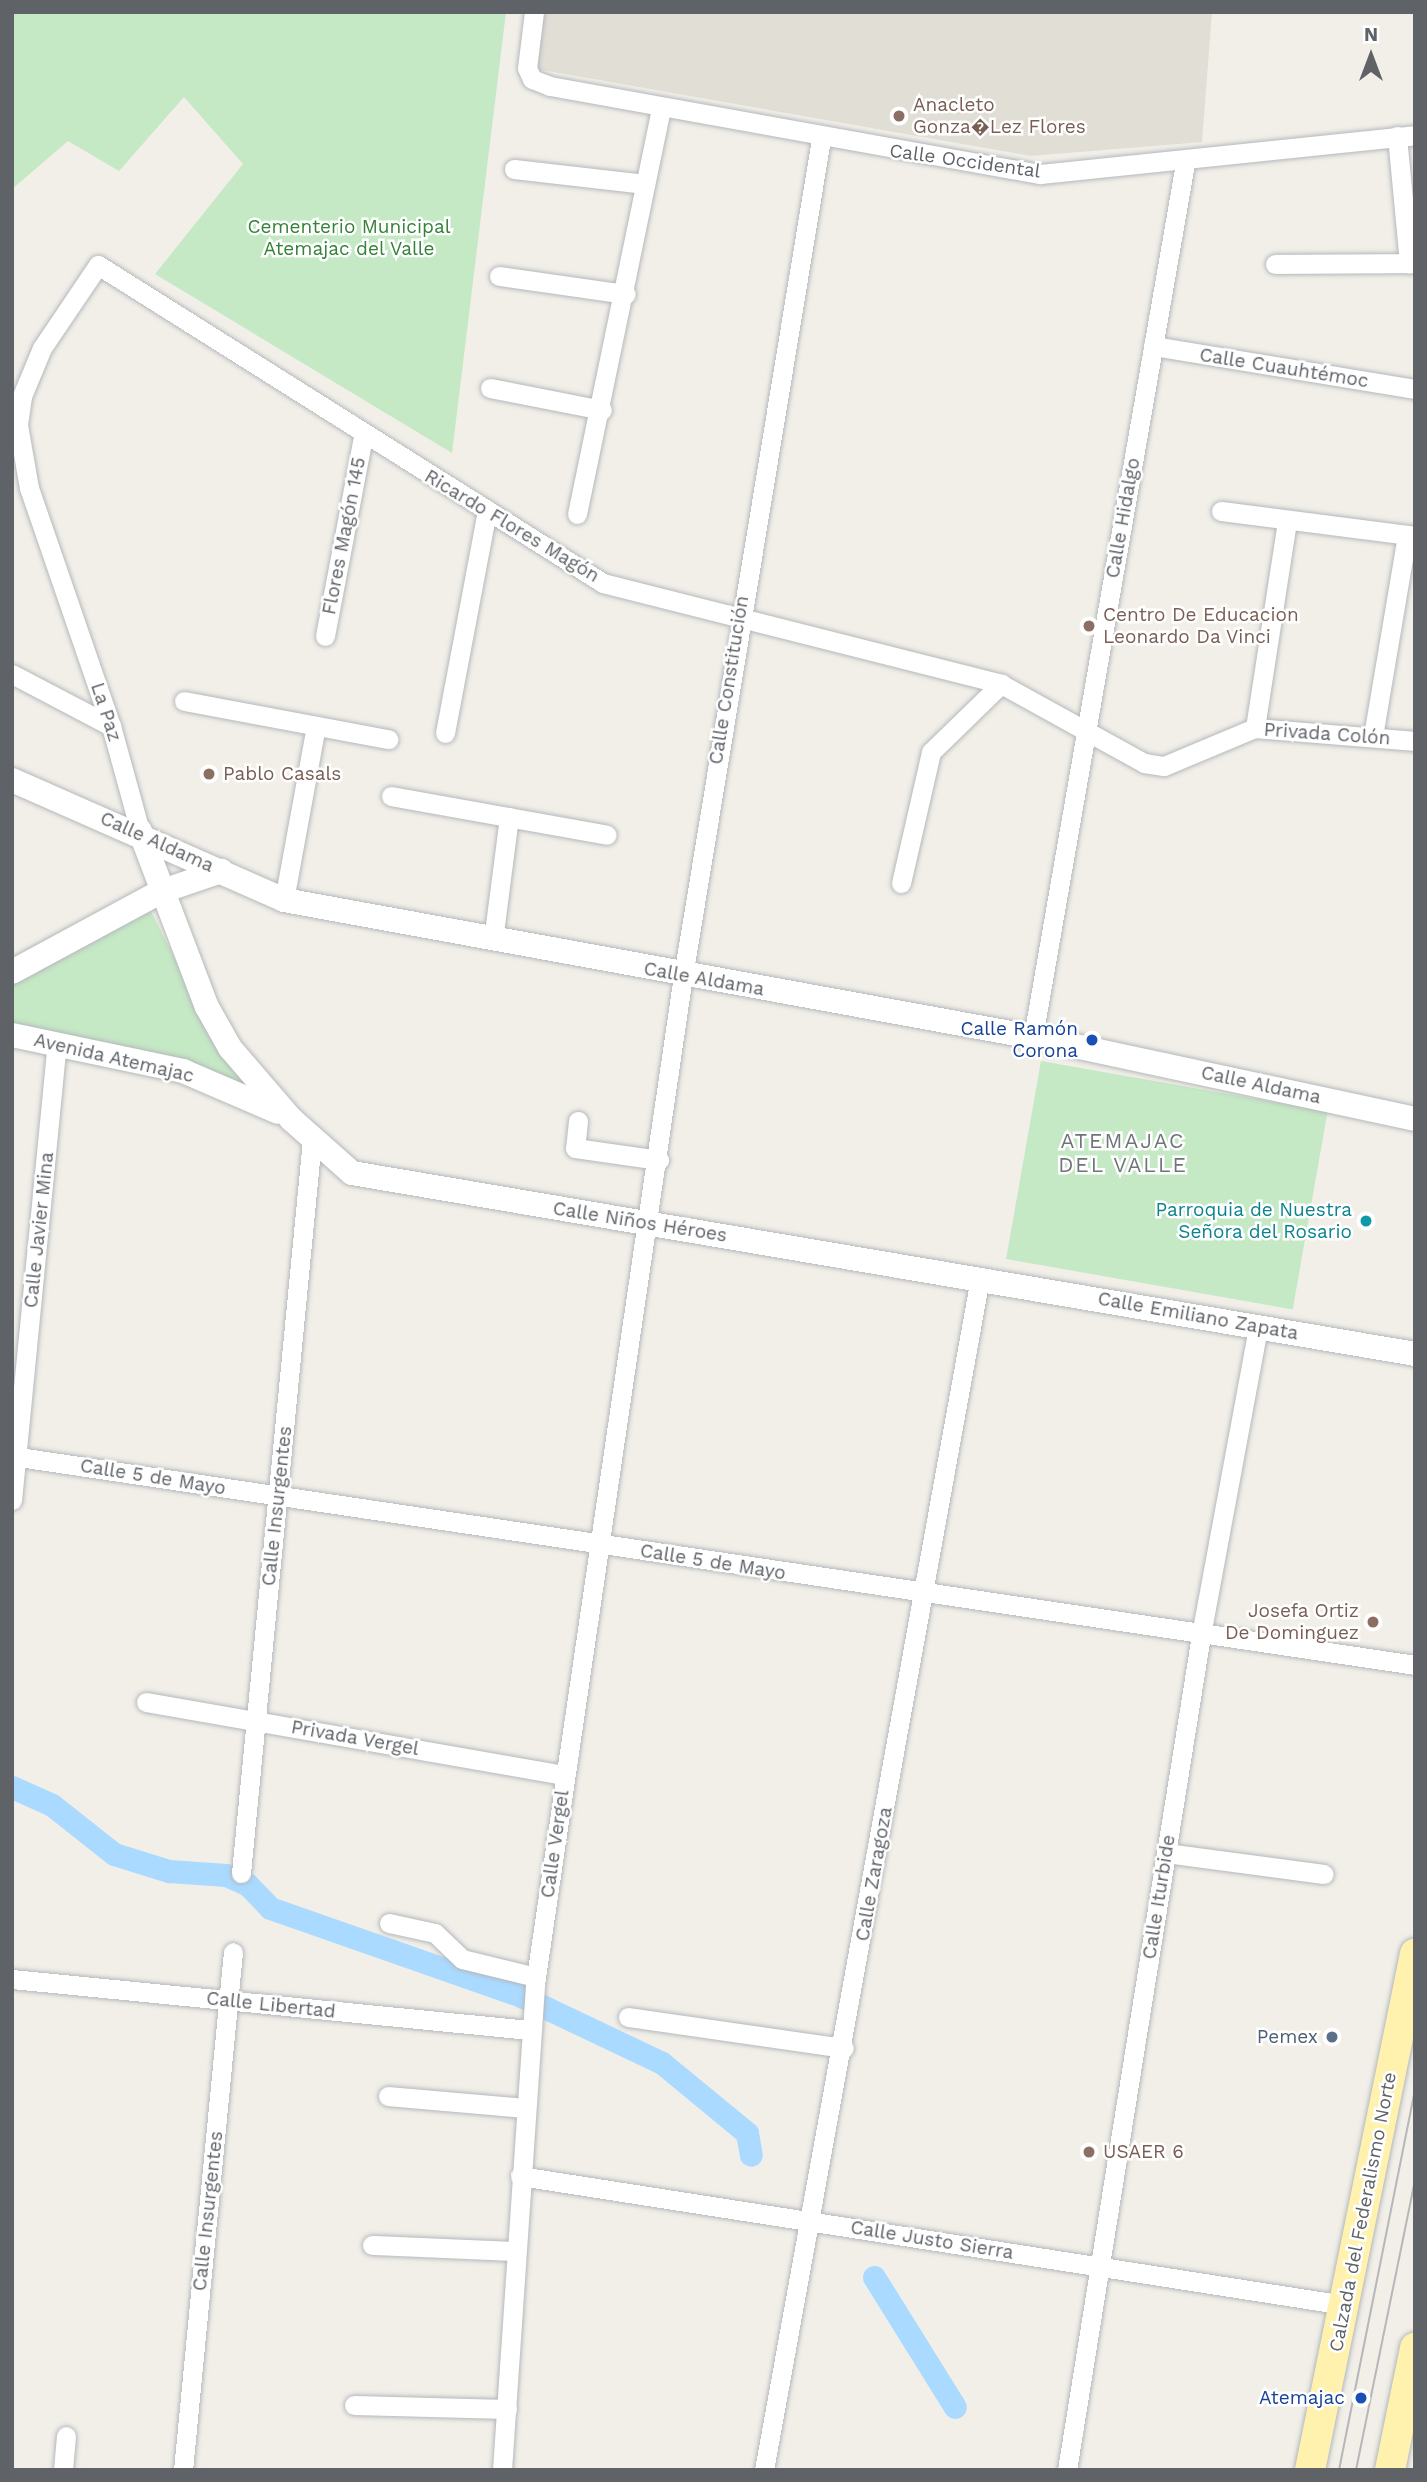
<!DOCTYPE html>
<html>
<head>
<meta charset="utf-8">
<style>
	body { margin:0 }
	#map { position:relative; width:1427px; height:2482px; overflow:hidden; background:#f1efe8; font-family:"Work Sans",sans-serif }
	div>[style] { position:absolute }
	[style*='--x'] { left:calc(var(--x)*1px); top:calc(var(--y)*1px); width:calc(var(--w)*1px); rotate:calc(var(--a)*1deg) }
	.education>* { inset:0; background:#e1ded6 }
	.green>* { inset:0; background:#c5e8c5; transform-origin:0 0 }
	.canal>* { height:23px; margin:-11.5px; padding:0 11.5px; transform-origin:11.5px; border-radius:11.5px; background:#aadaff }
	.roads { filter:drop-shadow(0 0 2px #b5b8bc) drop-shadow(0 0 2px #b5b8bc) }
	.minor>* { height:19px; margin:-9.5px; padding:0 9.5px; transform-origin:9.5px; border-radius:9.5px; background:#fff }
	.tertiary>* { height:24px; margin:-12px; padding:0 12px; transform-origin:12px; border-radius:12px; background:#fff }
	.primary>* { height:30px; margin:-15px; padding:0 15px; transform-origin:15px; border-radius:15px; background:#fff2af }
	.tram>* { height:2px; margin:-1px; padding:0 1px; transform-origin:1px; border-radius:1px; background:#b6b7b8 }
	.dots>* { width:19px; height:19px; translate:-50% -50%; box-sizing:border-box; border:4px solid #fff; border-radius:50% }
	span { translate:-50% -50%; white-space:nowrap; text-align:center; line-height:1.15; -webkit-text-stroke:5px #fff; paint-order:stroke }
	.education-label { font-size:19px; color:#785e54 }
	.left { translate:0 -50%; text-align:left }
	.right { translate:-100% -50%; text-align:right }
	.street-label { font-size:19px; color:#5f6368 }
	.park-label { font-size:19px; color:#348238 }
	.transit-label { font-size:19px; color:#164399 }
	.culture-label { font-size:19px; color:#0d838f }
	.service-label { font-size:19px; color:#4e5e75 }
	.neighbourhood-label { font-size:21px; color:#70757a; letter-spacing:2px }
	.frame { position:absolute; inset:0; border:14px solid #5f6368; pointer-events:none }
	.north { position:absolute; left:1336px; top:21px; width:70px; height:70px; -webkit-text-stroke:5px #fff; paint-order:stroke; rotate:0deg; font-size:19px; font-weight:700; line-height:28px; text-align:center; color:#5f6368 }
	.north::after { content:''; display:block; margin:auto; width:24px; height:32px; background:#5f6368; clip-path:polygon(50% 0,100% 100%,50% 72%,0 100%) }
</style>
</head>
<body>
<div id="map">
	<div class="education">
		<div style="clip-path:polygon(543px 12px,1212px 12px,1202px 142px,1031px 156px,537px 69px)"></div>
	</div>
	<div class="green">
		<div style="clip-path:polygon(12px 12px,506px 12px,452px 453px,155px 274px,243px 164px,184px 97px,119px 171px,68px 141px,12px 189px)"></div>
		<div style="clip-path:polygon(150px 909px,183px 975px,253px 1095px,12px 1032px,12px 978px)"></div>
		<div style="left:1041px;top:1061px;width:291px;height:201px;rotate:10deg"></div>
	</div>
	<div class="canal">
		<div style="--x:12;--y:1787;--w:44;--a:24.2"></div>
		<div style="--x:52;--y:1805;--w:79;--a:38.3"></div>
		<div style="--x:114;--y:1854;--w:58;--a:17.2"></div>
		<div style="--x:169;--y:1871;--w:57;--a:4"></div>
		<div style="--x:226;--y:1875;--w:24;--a:24"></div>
		<div style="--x:248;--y:1885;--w:32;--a:46"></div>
		<div style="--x:270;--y:1908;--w:266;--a:19.3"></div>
		<div style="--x:521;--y:1996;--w:156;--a:25.4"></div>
		<div style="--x:662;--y:2063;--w:110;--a:39.5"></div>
		<div style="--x:747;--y:2133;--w:22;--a:80"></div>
		<div style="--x:874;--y:2277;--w:153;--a:58.1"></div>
	</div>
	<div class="roads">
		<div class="minor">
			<div style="--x:534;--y:12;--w:56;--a:97.1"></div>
			<div style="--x:527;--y:68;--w:12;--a:66"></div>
			<div style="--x:532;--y:79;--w:19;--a:21"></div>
			<div style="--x:550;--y:86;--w:498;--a:10.2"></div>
			<div style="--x:1040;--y:174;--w:377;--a:-5.9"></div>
			<div style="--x:1397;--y:136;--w:128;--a:84.6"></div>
			<div style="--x:514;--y:169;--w:132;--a:6.5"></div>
			<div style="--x:1275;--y:264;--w:140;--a:-0.4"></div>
			<div style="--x:499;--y:276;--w:128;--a:8.1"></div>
			<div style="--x:1153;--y:346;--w:266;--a:9.3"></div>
			<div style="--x:490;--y:388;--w:114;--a:11.1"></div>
			<div style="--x:1221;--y:511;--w:196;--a:7.3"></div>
			<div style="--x:577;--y:514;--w:415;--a:-78.3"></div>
			<div style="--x:325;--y:636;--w:203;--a:-79.2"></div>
			<div style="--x:12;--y:674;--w:112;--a:27.7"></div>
			<div style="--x:184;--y:701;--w:208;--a:10.6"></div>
			<div style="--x:1255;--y:728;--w:209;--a:-81.2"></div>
			<div style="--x:445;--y:733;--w:227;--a:-79.3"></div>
			<div style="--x:1373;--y:736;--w:204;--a:-80.4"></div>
			<div style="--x:391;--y:796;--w:219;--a:10.2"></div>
			<div style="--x:140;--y:831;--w:109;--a:-105.4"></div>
			<div style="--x:111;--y:726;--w:252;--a:-109"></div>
			<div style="--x:29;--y:488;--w:64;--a:-99.9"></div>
			<div style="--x:18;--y:425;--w:29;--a:-82"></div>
			<div style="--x:22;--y:396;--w:52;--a:-67.4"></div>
			<div style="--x:42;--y:348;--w:100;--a:-56"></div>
			<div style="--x:98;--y:265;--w:597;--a:32.2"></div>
			<div style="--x:603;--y:583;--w:411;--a:14.2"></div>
			<div style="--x:1001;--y:684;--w:163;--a:28.9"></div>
			<div style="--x:1144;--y:763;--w:20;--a:9"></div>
			<div style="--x:1164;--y:766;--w:99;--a:-22.7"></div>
			<div style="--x:1255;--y:728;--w:161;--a:4.6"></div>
			<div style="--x:901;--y:883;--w:134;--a:-77.1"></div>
			<div style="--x:931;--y:752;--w:98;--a:-44.2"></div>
			<div style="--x:284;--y:900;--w:177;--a:-79.6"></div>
			<div style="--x:493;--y:940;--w:124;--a:-82.6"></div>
			<div style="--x:1033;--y:1037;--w:887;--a:-80.13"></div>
			<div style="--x:578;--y:1121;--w:27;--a:96"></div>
			<div style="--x:575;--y:1148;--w:85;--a:8.1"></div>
			<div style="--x:12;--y:1456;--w:1418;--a:8.47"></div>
			<div style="--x:12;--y:1500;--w:458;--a:-84.4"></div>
			<div style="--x:146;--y:1702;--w:424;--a:9.9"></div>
			<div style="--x:1166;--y:1853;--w:159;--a:7.6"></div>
			<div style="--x:241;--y:1873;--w:737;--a:-84.47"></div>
			<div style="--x:389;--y:1923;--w:47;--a:12.3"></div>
			<div style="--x:435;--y:1933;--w:37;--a:44"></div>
			<div style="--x:462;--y:1959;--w:76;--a:13.7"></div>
			<div style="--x:12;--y:1979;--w:520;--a:5.63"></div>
			<div style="--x:628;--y:2017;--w:218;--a:8.2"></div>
			<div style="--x:388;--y:2096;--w:137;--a:5"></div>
			<div style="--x:520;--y:2176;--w:835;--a:8.89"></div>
			<div style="--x:372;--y:2245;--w:144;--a:2.4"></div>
			<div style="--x:354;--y:2405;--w:153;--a:1.5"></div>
			<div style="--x:63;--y:2470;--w:34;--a:-85"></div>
			<div style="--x:183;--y:2470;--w:520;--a:-84.49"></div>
			<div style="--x:502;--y:2470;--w:487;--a:-86.1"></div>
			<div style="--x:535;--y:1984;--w:1019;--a:-81.65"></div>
			<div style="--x:683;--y:976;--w:848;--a:-80.64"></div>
			<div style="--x:764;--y:2470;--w:1211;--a:-79.73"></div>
			<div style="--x:1067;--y:2470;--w:846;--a:-80.88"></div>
			<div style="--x:1201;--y:1635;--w:313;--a:-79.5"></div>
		</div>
		<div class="tertiary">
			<div style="--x:12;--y:780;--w:297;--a:23.8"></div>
			<div style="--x:284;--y:900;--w:761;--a:10.37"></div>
			<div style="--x:1033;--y:1037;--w:391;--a:12.1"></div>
			<div style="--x:140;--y:831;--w:188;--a:69.2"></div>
			<div style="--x:207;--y:1007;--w:47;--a:60.7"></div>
			<div style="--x:230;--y:1048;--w:94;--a:49.3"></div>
			<div style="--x:291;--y:1119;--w:81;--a:41.5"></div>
			<div style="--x:352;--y:1173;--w:1078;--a:9.66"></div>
			<div style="--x:12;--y:972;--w:168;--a:-28.4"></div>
			<div style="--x:160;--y:892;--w:65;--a:-19"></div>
			<div style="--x:12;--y:1035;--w:175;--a:11.9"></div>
			<div style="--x:183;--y:1071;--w:103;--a:23.3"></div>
		</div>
		<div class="primary">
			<div style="--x:1310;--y:2470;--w:527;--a:-78.5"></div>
			<div style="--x:1390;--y:2470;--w:125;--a:-78.4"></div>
		</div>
	</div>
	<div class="tram">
		<div style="--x:1339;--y:2470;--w:387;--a:-78.7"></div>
		<div style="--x:1356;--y:2470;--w:297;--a:-78.5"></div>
	</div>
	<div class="dots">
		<div style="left:899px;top:116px;background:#8d6e63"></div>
		<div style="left:1089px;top:626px;background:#8d6e63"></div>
		<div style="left:209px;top:774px;background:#8d6e63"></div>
		<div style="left:1092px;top:1040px;background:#1a4fb4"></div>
		<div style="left:1366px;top:1221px;background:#0f9aa8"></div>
		<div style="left:1373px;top:1622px;background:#8d6e63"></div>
		<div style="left:1332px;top:2037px;background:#5c6f8a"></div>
		<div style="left:1089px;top:2152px;background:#8d6e63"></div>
		<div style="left:1361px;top:2398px;background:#1a4fb4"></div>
	</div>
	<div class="education-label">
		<span class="left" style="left:913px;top:116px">Anacleto<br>Gonza�Lez Flores</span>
		<span class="left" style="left:1103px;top:626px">Centro De Educacion<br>Leonardo Da Vinci</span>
		<span class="left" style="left:223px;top:774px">Pablo Casals</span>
		<span class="right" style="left:1359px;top:1622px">Josefa Ortiz<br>De Dominguez</span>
		<span class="left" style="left:1103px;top:2152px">USAER 6</span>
	</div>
	<div class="street-label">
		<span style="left:965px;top:161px;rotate:8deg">Calle Occidental</span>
		<span style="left:1284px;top:368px;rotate:9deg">Calle Cuauhtémoc</span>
		<span style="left:1123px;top:518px;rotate:-80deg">Calle Hidalgo</span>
		<span style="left:512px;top:526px;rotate:31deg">Ricardo Flores Magón</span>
		<span style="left:344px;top:536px;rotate:-79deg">Flores Magón 145</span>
		<span style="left:729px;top:680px;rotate:-81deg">Calle Constitución</span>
		<span style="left:106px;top:712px;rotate:72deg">La Paz</span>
		<span style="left:1327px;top:734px;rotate:4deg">Privada Colón</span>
		<span style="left:157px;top:842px;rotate:24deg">Calle Aldama</span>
		<span style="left:704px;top:979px;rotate:10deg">Calle Aldama</span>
		<span style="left:114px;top:1058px;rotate:13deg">Avenida Atemajac</span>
		<span style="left:1261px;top:1085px;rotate:12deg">Calle Aldama</span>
		<span style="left:640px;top:1222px;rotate:9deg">Calle Niños Héroes</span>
		<span style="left:39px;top:1230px;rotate:-84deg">Calle Javier Mina</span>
		<span style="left:1198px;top:1316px;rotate:10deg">Calle Emiliano Zapata</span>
		<span style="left:153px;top:1477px;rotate:9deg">Calle 5 de Mayo</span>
		<span style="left:277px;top:1506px;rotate:-84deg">Calle Insurgentes</span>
		<span style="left:713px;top:1562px;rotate:9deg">Calle 5 de Mayo</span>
		<span style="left:355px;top:1738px;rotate:10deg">Privada Vergel</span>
		<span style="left:555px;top:1844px;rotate:-82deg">Calle Vergel</span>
		<span style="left:874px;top:1874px;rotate:-80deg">Calle Zaragoza</span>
		<span style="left:1159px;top:1897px;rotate:-81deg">Calle Iturbide</span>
		<span style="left:271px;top:2005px;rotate:6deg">Calle Libertad</span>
		<span style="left:208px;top:2211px;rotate:-84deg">Calle Insurgentes</span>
		<span style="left:1363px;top:2212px;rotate:-79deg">Calzada del Federalismo Norte</span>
		<span style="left:932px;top:2240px;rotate:9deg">Calle Justo Sierra</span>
	</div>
	<div class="park-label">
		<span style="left:349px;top:238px">Cementerio Municipal<br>Atemajac del Valle</span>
	</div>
	<div class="transit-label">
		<span class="right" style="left:1078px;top:1040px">Calle Ramón<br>Corona</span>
		<span class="right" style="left:1345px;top:2398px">Atemajac</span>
	</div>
	<div class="culture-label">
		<span class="right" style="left:1352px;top:1221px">Parroquia de Nuestra<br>Señora del Rosario</span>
	</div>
	<div class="service-label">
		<span class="right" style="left:1318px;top:2037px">Pemex</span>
	</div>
	<div class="neighbourhood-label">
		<span style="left:1123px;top:1153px">ATEMAJAC<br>DEL VALLE</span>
	</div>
	<div class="frame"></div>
	<div class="north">N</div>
</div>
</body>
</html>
